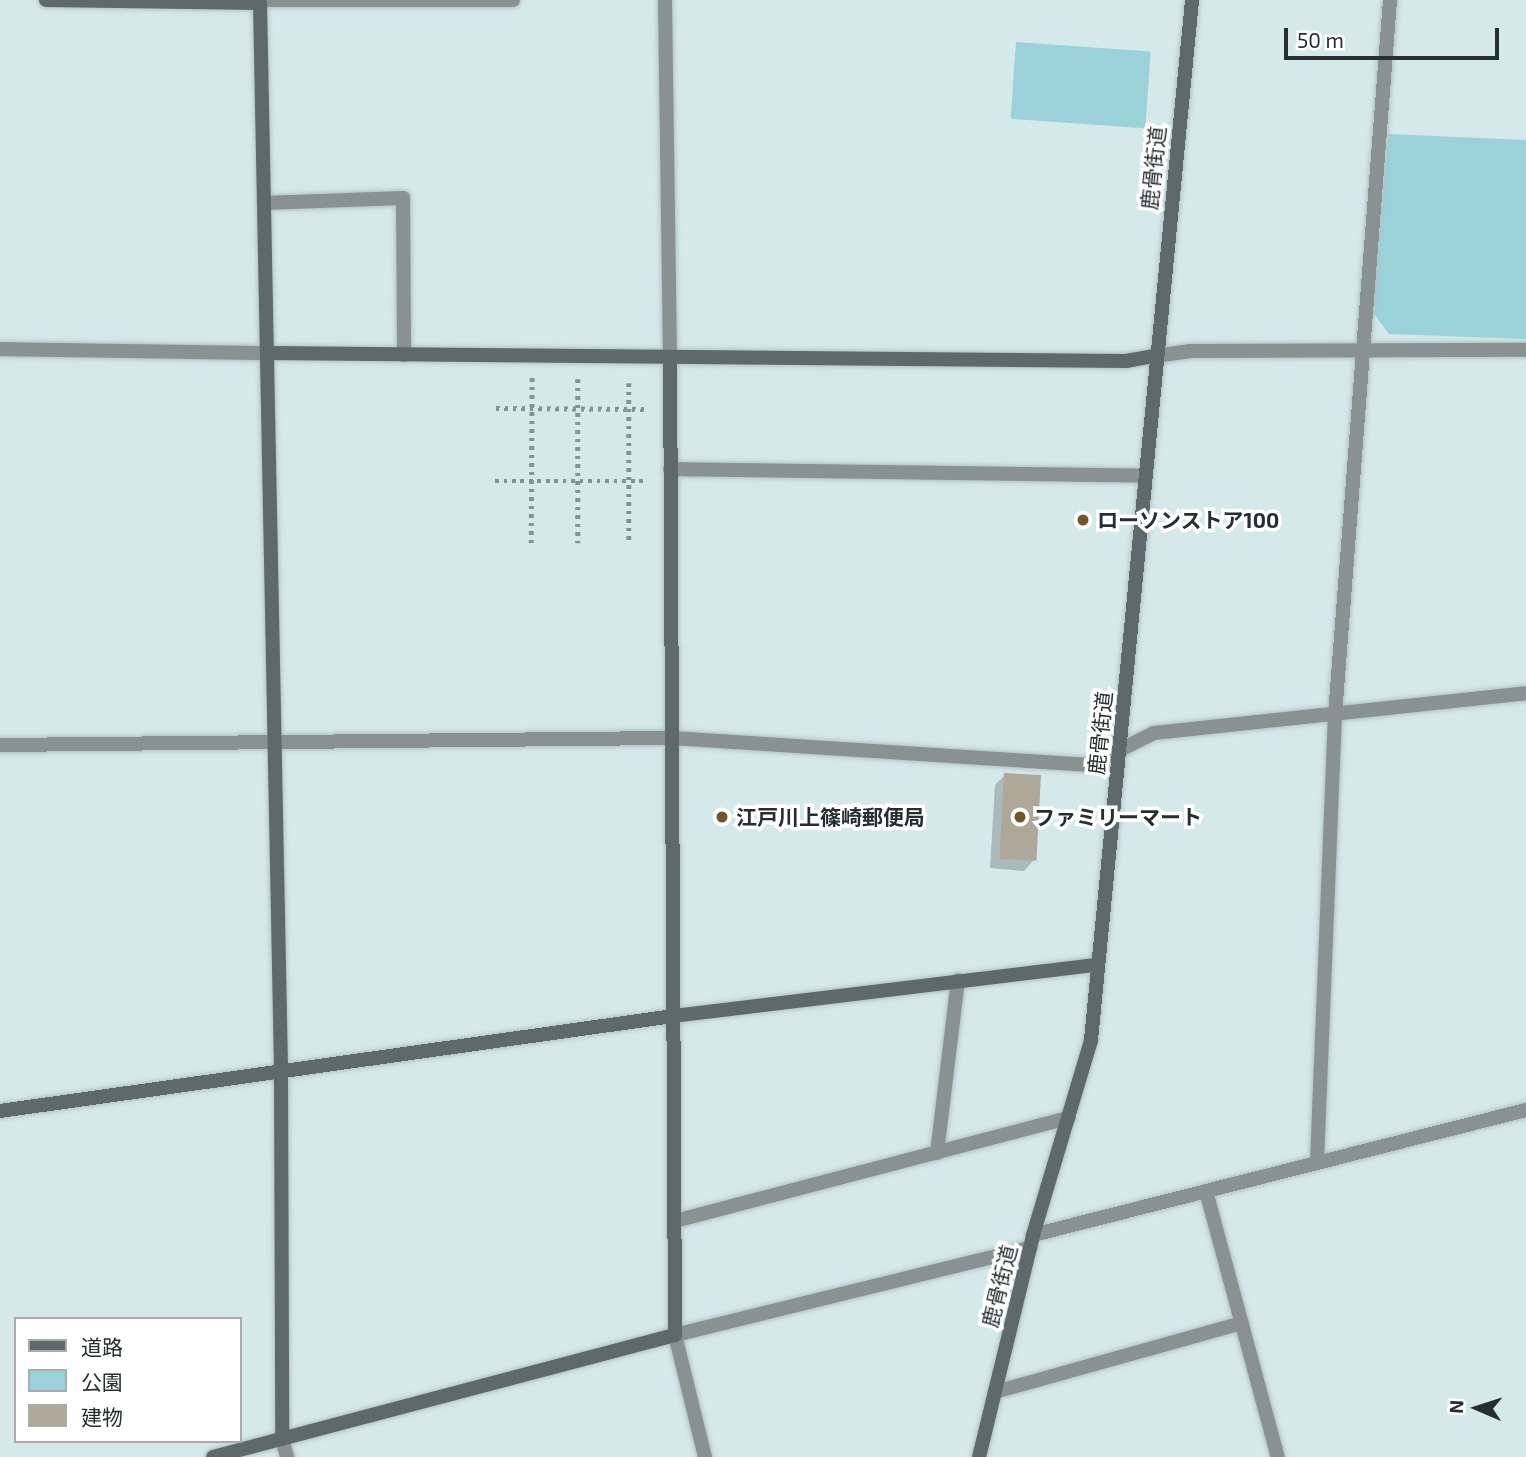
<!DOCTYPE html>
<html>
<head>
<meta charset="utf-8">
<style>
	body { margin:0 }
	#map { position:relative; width:1526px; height:1457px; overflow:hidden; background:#d5e8ea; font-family:"Exo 2","Noto Sans JP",sans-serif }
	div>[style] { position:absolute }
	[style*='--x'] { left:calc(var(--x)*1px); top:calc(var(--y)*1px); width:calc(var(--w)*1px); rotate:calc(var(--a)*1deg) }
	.green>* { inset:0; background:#9bd2d9; transform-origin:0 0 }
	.shadow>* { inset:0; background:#0003 }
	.building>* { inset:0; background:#aea79a; transform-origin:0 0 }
	.path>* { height:4.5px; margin-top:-2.25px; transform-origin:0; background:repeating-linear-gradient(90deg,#859394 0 3.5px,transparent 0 8.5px) }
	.roads { filter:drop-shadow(0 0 2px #b2c3c5) drop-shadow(0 0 2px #b2c3c5) }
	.lane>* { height:14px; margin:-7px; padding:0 7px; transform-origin:7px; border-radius:7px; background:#899192 }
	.street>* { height:14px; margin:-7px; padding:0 7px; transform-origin:7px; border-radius:7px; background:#899192 }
	.secondary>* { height:14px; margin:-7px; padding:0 7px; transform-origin:7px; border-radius:7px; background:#5e696b }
	.dots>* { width:19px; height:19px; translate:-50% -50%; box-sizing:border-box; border:4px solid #fff; border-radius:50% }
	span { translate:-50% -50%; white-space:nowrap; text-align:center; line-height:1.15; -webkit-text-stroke:7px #fff; paint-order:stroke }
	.street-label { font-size:21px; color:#272e2f }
	.poi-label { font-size:21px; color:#272e2f; font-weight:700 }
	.left { translate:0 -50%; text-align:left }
	.legend { position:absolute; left:14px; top:1317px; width:228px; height:126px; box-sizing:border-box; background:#fff; border:2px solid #a9abac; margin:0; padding:9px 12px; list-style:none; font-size:21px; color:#272e2f }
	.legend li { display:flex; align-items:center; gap:14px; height:35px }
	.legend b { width:35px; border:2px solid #a9abac }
	.north { position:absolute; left:1442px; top:1373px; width:70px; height:70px; -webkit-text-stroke:5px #fff; paint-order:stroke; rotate:273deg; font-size:19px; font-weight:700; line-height:28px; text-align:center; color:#272e2f }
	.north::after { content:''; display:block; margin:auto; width:24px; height:32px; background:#272e2f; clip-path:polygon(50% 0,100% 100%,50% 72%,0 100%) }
	.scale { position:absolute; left:1284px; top:28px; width:215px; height:32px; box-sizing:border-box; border:4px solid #272e2f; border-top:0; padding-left:9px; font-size:21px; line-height:24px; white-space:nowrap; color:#272e2f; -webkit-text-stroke:5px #fff; paint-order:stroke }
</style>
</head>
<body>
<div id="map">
	<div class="green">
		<div style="left:1016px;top:42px;width:135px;height:77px;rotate:4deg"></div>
		<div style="clip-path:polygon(1388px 134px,1526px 140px,1526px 339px,1389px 334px,1372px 311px)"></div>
	</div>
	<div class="shadow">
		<div style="clip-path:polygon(1005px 775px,1033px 861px,1024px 871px,990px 868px,995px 785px)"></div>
	</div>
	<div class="building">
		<div style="left:1004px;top:773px;width:37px;height:86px;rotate:3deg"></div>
	</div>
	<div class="path">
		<div style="--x:578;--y:379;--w:164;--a:90"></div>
		<div style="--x:629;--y:383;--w:160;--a:90"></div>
		<div style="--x:496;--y:408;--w:151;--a:0.4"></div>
		<div style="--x:495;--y:481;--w:151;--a:0"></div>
		<div style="--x:531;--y:543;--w:167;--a:-89.7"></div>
	</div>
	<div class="roads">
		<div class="lane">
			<div style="--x:264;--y:203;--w:139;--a:-2.1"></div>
			<div style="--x:403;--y:198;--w:157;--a:89.6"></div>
			<div style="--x:670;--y:469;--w:476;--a:0.8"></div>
			<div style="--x:937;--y:1153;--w:174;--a:-83.1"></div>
			<div style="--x:675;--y:1221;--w:407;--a:-14.7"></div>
			<div style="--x:995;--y:1392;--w:256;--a:-15.6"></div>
		</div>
		<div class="street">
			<div style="--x:260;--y:0;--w:253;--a:0"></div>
			<div style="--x:665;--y:0;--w:358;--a:89.2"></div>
			<div style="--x:0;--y:349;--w:267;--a:0.9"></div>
			<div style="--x:1155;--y:356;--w:36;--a:-8"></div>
			<div style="--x:1191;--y:351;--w:335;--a:-0.2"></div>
			<div style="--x:0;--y:745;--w:672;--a:-0.6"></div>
			<div style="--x:672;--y:738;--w:419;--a:3.7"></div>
			<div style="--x:1090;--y:765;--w:72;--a:-26.6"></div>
			<div style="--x:1154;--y:733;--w:374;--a:-6.1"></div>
			<div style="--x:1317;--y:1162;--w:447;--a:-87.7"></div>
			<div style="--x:1335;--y:715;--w:717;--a:-85.6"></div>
			<div style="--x:1206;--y:1191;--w:276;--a:74.9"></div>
			<div style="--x:1033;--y:1235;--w:509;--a:-14.23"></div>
			<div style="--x:282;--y:1439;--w:19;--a:74"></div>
			<div style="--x:705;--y:1457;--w:126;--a:-103.8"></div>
			<div style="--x:675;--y:1335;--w:366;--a:-13.8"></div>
		</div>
		<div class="secondary">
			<div style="--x:46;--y:0;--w:214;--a:0.8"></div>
			<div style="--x:260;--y:3;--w:1068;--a:88.87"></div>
			<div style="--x:281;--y:1071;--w:368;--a:89.8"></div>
			<div style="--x:267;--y:353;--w:859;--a:0.53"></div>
			<div style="--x:1126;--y:361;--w:29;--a:-10"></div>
			<div style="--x:0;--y:1111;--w:680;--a:-8.03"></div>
			<div style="--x:673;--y:1016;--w:427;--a:-6.9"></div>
			<div style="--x:213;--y:1457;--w:478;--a:-14.8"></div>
			<div style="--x:675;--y:1335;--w:977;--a:-90.29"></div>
			<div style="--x:979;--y:1457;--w:228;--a:-76.3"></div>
			<div style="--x:1033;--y:1235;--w:203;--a:-73.4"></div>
			<div style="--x:1091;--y:1040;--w:1045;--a:-84.45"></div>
		</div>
	</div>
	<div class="dots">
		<div style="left:1083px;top:520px;background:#6f5728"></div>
		<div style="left:722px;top:817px;background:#6f5728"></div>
		<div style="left:1020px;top:817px;background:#6f5728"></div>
	</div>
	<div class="street-label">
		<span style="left:1153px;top:168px;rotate:-84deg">鹿骨街道</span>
		<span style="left:1100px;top:733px;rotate:-84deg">鹿骨街道</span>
		<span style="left:999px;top:1286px;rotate:-76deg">鹿骨街道</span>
	</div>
	<div class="poi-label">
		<span class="left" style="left:1097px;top:520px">ローソンストア100</span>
		<span class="left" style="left:736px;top:817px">江戸川上篠崎郵便局</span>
		<span class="left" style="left:1034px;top:817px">ファミリーマート</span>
	</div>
	<ul class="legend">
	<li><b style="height:9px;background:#5e696b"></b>道路</li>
	<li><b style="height:19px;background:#9bd2d9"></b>公園</li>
	<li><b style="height:19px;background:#aea79a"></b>建物</li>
	</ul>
	<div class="north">N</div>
	<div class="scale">50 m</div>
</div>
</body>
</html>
